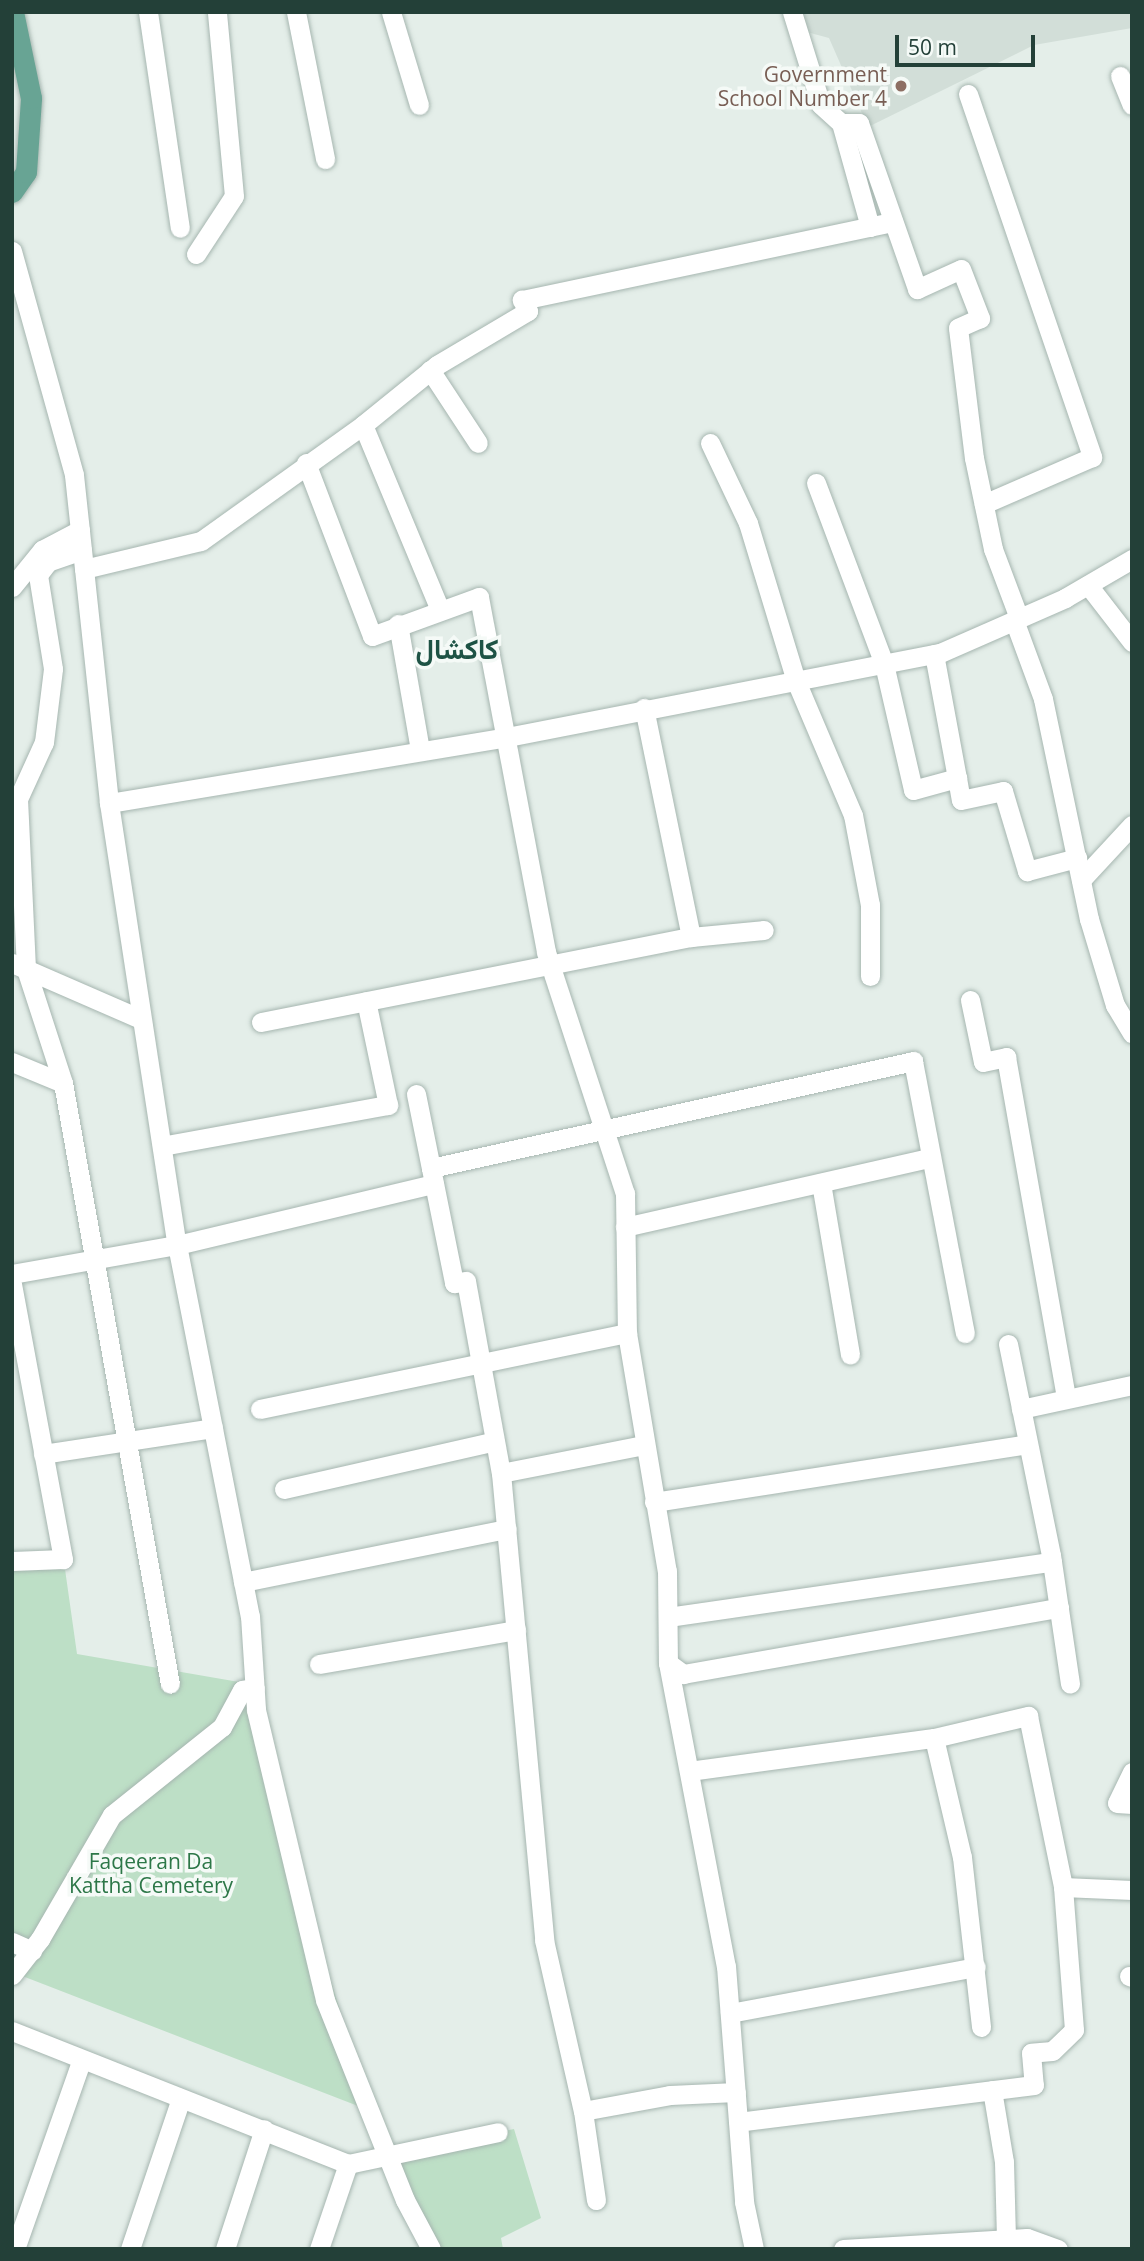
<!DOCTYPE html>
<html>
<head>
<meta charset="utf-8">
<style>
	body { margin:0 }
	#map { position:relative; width:1144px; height:2261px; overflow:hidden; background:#e4eee9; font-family:"Open Sans",Vazirmatn,sans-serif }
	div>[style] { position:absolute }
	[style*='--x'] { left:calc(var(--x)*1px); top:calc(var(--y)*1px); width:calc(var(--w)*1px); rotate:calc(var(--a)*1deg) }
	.built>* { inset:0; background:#d2ded8 }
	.green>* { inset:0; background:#bddfc6 }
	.roads { filter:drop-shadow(0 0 2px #a6b6b0) drop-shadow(0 0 2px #a6b6b0) }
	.minor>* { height:19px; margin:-9.5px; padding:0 9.5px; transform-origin:9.5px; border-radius:9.5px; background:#fff }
	.major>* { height:21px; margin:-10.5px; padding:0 10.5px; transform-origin:10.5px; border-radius:10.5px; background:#68a494 }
	.dots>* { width:19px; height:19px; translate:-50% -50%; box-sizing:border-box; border:4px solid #f5faf7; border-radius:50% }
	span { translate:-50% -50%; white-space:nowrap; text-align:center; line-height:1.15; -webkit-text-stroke:7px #f5faf7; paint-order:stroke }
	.education-label { font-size:21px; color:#785e54 }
	.right { translate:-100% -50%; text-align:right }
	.park-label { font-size:21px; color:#2d7748 }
	.district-label { font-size:28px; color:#1e5345; font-weight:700 }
	.frame { position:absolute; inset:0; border:14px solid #234038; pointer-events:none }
	.scale { position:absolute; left:895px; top:35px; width:140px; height:32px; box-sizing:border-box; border:4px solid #234038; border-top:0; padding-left:9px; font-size:21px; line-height:24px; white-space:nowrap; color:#234038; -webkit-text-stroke:5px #f5faf7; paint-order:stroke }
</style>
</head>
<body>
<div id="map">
	<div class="built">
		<div style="clip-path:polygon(784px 12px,1132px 12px,1132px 28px,1034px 45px,868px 127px,829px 38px,788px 27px)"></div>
	</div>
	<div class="green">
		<div style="clip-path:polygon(63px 1555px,77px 1654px,239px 1682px,371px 2111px,12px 1972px,19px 1946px,12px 1943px,12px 1559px)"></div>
		<div style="clip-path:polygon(514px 2129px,541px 2218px,501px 2238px,503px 2249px,433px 2249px,386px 2153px)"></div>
	</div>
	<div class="roads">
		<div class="minor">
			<div style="--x:148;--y:12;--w:218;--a:81.6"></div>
			<div style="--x:296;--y:12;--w:150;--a:78.8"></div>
			<div style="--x:391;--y:12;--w:97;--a:73.2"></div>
			<div style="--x:792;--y:12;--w:97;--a:72.7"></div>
			<div style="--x:821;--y:105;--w:27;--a:42"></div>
			<div style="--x:841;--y:123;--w:108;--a:74.4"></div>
			<div style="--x:1120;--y:76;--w:31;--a:68"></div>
			<div style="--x:968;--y:94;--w:384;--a:71.1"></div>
			<div style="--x:1092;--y:457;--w:118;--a:156.5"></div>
			<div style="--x:841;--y:123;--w:18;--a:0"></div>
			<div style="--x:859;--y:123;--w:176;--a:70.7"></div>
			<div style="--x:917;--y:289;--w:48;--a:-24.4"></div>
			<div style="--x:961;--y:269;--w:53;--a:68.8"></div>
			<div style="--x:980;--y:318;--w:24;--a:156"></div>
			<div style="--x:958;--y:328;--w:131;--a:83"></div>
			<div style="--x:974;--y:458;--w:93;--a:78.2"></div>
			<div style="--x:993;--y:549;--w:74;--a:69.4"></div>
			<div style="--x:12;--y:251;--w:232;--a:74.5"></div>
			<div style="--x:74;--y:475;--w:330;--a:83.9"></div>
			<div style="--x:109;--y:803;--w:447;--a:81.3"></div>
			<div style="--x:177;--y:1245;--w:378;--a:78.9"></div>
			<div style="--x:250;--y:1616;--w:94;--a:86.3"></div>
			<div style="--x:256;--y:1710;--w:298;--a:76.6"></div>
			<div style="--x:325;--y:2000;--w:215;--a:68.2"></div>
			<div style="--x:405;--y:2200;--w:55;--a:62"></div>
			<div style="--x:196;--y:254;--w:69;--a:-56.8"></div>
			<div style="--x:234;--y:196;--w:185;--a:-95.3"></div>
			<div style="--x:430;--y:370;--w:87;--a:56.7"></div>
			<div style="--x:363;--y:425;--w:200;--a:67.4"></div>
			<div style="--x:710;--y:443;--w:89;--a:64.6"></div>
			<div style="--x:748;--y:523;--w:165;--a:73.1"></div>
			<div style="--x:796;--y:681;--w:146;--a:67"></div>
			<div style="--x:853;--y:815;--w:92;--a:79.3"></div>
			<div style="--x:870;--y:905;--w:71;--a:90"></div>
			<div style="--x:306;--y:463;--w:185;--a:69.1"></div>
			<div style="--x:372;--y:636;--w:114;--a:-20"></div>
			<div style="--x:479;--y:597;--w:361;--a:79.3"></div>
			<div style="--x:546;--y:952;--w:254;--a:71.9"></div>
			<div style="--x:625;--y:1193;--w:140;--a:89.2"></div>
			<div style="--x:627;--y:1333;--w:241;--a:80.5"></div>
			<div style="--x:667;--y:1571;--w:92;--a:89.4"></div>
			<div style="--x:668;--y:1663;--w:309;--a:79.2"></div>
			<div style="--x:726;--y:1966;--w:237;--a:85.6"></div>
			<div style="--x:744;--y:2202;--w:48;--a:78"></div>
			<div style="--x:816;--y:483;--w:193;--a:69.4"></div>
			<div style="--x:884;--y:664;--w:129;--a:77"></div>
			<div style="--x:913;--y:790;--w:46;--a:-15.3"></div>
			<div style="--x:957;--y:778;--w:22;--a:80"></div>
			<div style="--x:961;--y:800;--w:43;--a:-12.1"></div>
			<div style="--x:1003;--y:791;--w:84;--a:73.3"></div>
			<div style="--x:1027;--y:871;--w:52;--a:-14.6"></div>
			<div style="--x:82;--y:550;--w:36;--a:161"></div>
			<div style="--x:48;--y:562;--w:16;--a:128"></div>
			<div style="--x:38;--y:575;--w:95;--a:80.9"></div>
			<div style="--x:53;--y:669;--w:74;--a:97"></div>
			<div style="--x:44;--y:742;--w:63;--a:114.5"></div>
			<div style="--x:18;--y:799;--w:170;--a:87.3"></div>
			<div style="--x:26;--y:969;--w:120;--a:72"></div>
			<div style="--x:63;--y:1083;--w:610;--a:79.91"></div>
			<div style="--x:84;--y:569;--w:120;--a:-13.5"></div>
			<div style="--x:201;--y:541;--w:199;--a:-35.6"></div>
			<div style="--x:363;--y:425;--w:95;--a:-39"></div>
			<div style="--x:437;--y:365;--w:106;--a:-30.7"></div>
			<div style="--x:528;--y:311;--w:13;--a:-119"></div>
			<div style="--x:522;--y:300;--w:379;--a:-11.9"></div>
			<div style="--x:1088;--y:585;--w:72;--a:52.3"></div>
			<div style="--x:12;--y:587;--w:48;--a:-51"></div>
			<div style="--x:42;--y:550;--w:43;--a:-27.8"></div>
			<div style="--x:1014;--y:620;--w:84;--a:69.8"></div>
			<div style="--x:1043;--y:699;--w:225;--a:78.2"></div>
			<div style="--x:1089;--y:919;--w:90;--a:73.2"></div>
			<div style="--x:1115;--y:1005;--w:33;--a:59"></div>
			<div style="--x:398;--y:624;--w:128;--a:80.1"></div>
			<div style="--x:934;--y:654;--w:126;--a:79.5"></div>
			<div style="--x:644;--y:708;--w:234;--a:78.4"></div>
			<div style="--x:109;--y:803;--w:403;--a:-9.4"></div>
			<div style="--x:507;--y:737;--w:441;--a:-11"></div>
			<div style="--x:940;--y:653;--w:137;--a:-23.7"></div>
			<div style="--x:1065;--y:598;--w:78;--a:-30.2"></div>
			<div style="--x:1081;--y:880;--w:75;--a:-47.2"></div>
			<div style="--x:12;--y:963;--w:141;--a:23.5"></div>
			<div style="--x:970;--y:1000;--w:63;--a:78.2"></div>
			<div style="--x:983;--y:1062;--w:24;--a:-12"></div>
			<div style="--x:1006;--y:1057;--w:347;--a:80"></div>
			<div style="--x:261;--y:1022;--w:438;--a:-11.2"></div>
			<div style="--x:691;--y:937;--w:73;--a:-5.5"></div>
			<div style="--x:12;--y:1062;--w:55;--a:22.4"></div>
			<div style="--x:416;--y:1094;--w:193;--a:78.6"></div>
			<div style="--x:454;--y:1283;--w:12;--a:-9"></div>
			<div style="--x:466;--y:1281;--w:195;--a:79.7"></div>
			<div style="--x:501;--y:1473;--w:469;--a:84.7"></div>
			<div style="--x:544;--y:1940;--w:175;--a:77.2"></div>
			<div style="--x:583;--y:2111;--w:90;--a:81.7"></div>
			<div style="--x:162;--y:1146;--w:230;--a:-10.3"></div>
			<div style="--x:388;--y:1105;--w:106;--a:-101.9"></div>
			<div style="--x:431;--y:1168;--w:494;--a:-12.5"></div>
			<div style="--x:913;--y:1061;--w:277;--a:79.2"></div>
			<div style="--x:821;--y:1183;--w:174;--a:80.4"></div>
			<div style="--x:625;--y:1227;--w:311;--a:-12.8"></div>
			<div style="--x:12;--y:1274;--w:168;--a:-10"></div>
			<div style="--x:177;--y:1245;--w:264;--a:-13.4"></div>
			<div style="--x:12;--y:1284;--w:280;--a:79.5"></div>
			<div style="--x:63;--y:1559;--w:51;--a:177.8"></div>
			<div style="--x:1008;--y:1344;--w:215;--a:78.5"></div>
			<div style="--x:1051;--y:1555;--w:130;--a:81.6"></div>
			<div style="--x:260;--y:1409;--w:375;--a:-11.7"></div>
			<div style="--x:1021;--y:1409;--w:114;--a:-12.2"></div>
			<div style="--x:43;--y:1454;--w:172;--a:-8.7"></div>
			<div style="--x:501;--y:1473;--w:146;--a:-11.1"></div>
			<div style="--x:284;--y:1489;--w:216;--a:-12.8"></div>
			<div style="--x:654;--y:1502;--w:378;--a:-8.8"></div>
			<div style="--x:243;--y:1582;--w:269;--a:-11.4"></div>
			<div style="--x:668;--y:1617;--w:388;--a:-8.2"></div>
			<div style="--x:668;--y:1663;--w:19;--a:36"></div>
			<div style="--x:683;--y:1674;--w:382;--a:-10"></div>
			<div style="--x:319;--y:1664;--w:200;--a:-9.8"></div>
			<div style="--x:934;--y:1738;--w:122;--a:76.8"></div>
			<div style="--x:962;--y:1857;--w:171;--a:83.6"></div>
			<div style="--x:689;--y:1771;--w:247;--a:-7.7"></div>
			<div style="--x:934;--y:1738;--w:97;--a:-13.2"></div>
			<div style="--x:1028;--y:1716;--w:175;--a:78.4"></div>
			<div style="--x:1063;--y:1887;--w:143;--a:85.6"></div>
			<div style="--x:1074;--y:2030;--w:30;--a:136"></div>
			<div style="--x:1052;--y:2051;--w:21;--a:175"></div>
			<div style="--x:1031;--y:2053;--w:32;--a:85"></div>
			<div style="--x:1034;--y:2085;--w:298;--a:172.9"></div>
			<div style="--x:1132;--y:1772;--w:34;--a:116"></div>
			<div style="--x:1117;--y:1803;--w:15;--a:4"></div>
			<div style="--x:1063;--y:1887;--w:69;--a:2.5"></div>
			<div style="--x:12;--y:1942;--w:22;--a:24"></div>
			<div style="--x:12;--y:1975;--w:46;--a:-52.1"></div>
			<div style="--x:40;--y:1939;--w:143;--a:-59.9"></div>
			<div style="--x:112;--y:1815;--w:141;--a:-38.7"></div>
			<div style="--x:222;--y:1727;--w:42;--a:-61.6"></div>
			<div style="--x:242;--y:1690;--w:13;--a:-9"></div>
			<div style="--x:1129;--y:1976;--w:3;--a:18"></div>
			<div style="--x:730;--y:2013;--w:250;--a:-10.6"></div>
			<div style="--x:12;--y:2031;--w:361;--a:21.6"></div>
			<div style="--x:348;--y:2164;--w:153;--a:-12"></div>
			<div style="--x:992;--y:2090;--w:73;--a:80.5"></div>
			<div style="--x:1004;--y:2162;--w:77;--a:88.5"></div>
			<div style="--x:583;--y:2111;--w:88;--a:-10.4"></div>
			<div style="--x:670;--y:2095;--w:66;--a:-2.6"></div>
			<div style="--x:15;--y:2249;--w:201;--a:-70.6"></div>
			<div style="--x:130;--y:2249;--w:159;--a:-71.3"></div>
			<div style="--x:225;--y:2249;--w:126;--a:-72"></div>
			<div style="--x:319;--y:2249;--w:90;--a:-71.2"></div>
			<div style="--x:843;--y:2249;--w:184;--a:-3.4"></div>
			<div style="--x:1027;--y:2238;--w:33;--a:20"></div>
		</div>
		<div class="major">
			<div style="--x:12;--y:192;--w:24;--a:-55"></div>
			<div style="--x:26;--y:172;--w:74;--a:-86.1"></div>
			<div style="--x:31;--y:98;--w:88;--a:-101.8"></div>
		</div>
	</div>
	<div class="dots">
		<div style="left:901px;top:86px;background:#8d6e63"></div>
	</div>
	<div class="education-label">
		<span class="right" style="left:887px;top:86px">Government<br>School Number 4</span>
	</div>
	<div class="park-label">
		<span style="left:151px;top:1873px">Faqeeran Da<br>Kattha Cemetery</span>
	</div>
	<div class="district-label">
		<span style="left:457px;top:648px">کاکشال</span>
	</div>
	<div class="frame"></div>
	<div class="scale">50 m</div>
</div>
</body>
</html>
